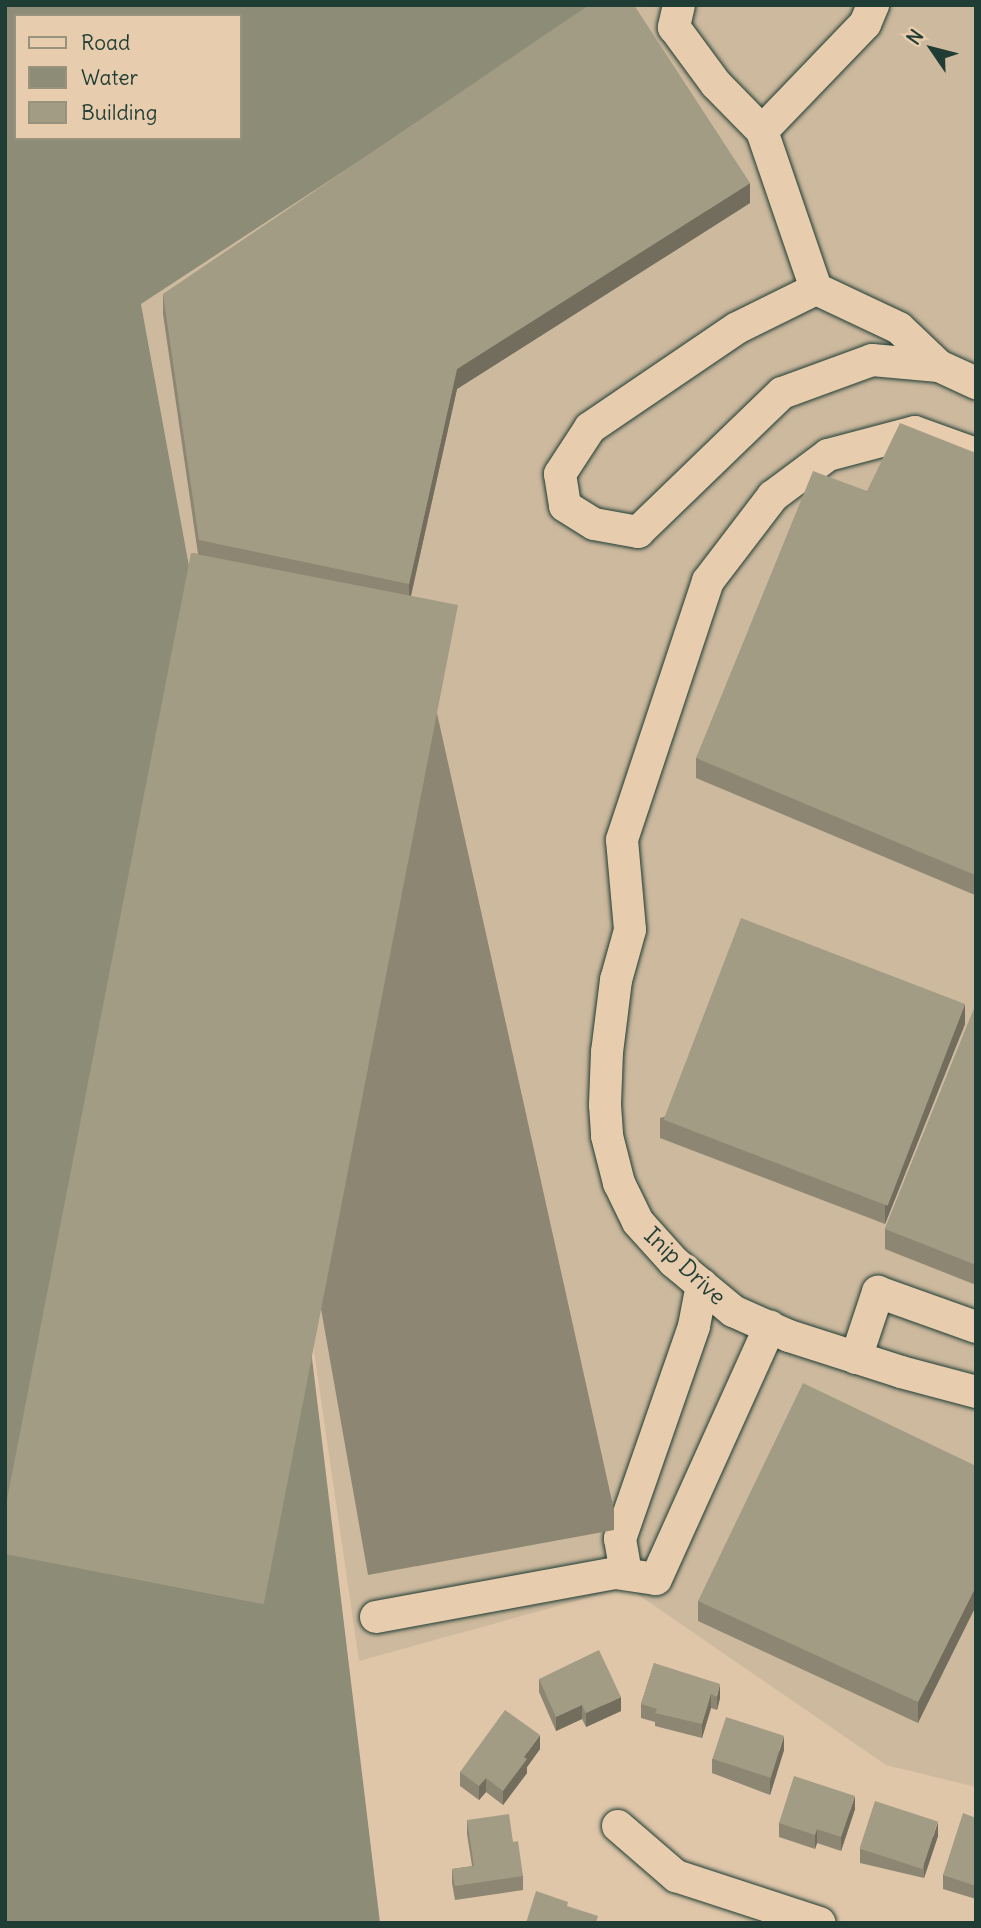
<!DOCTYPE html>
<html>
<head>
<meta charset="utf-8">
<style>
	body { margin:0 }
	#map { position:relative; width:981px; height:1928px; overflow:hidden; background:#dfc6a9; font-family:Delius,sans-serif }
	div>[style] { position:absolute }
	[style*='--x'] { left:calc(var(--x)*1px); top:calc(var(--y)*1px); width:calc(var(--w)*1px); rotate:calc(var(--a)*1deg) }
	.built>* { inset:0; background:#cdb99e }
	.water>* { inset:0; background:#8d8c77 }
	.roads { filter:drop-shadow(0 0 2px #1f3d34) drop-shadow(0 0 2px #1f3d34) }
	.minor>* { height:32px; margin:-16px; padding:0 16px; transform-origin:16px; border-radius:16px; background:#e7ccae }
	.wall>* { inset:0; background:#8c8672 }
	.shaded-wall>* { inset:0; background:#726d5d }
	.building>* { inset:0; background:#a39c85; transform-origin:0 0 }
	span { translate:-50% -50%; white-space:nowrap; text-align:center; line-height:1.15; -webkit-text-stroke:7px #e7ccae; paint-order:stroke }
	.street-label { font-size:23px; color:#1f3d34 }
	.frame { position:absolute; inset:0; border:7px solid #1f3d34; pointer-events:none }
	.legend { position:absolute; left:14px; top:14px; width:228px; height:126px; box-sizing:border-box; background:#e7ccae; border:2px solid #97937d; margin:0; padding:9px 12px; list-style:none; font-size:21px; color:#1f3d34 }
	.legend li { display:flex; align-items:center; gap:14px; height:35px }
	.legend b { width:35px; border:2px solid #97937d }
	.north { position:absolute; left:897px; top:14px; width:70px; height:70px; -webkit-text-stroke:5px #e7ccae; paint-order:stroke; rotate:305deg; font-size:19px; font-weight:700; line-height:28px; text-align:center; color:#1f3d34 }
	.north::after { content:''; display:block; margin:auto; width:24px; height:32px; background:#1f3d34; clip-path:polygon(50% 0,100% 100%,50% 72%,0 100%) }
</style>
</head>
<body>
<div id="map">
	<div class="built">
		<div style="clip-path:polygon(598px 5px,976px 5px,976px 1787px,886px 1765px,627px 1587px,359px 1661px,241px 850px,141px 304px)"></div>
	</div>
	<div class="water">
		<div style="clip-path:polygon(evenodd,5px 5px,598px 5px,141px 304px,241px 850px,296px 1225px,380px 1923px,5px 1923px,5px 5px,16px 16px,240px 16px,240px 138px,16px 138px,16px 16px)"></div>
	</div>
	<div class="roads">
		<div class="minor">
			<div style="--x:679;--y:5;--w:23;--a:103"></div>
			<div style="--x:674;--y:27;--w:71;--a:53.6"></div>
			<div style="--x:716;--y:84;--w:66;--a:45.6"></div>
			<div style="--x:762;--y:131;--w:167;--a:71.1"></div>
			<div style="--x:762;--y:131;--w:149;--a:-46.1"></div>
			<div style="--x:865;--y:24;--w:21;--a:-67"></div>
			<div style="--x:939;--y:366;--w:55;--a:-136.5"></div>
			<div style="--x:899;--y:328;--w:92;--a:-154.8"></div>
			<div style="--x:816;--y:289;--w:88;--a:153.7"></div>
			<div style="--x:737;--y:328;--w:178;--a:145.8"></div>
			<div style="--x:590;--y:428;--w:55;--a:123.1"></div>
			<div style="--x:560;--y:474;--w:32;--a:81"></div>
			<div style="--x:565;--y:506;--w:34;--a:32"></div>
			<div style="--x:594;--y:524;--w:45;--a:10.3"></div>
			<div style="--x:638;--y:532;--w:200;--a:-44"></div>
			<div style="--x:782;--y:393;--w:96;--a:-20.1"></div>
			<div style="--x:872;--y:360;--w:67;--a:5.1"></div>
			<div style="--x:939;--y:366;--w:41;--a:24.7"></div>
			<div style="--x:976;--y:454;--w:65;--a:-160.2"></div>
			<div style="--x:915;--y:432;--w:90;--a:165.2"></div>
			<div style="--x:828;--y:455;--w:69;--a:143.3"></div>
			<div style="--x:773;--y:496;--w:107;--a:127.4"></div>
			<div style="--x:708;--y:581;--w:273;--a:108.4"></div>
			<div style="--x:622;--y:840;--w:90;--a:84.9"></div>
			<div style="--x:630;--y:930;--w:52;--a:105.6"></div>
			<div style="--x:616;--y:980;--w:73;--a:97.1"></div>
			<div style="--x:607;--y:1052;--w:53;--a:92.2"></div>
			<div style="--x:605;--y:1105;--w:31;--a:86"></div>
			<div style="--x:607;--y:1136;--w:49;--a:75.7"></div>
			<div style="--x:619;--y:1183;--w:43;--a:64"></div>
			<div style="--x:638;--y:1222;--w:54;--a:48"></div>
			<div style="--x:674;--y:1262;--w:77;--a:39.7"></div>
			<div style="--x:733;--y:1311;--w:61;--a:24.1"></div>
			<div style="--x:789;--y:1336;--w:118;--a:17.8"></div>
			<div style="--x:901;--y:1372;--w:78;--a:14.9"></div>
			<div style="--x:856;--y:1358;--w:70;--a:-71.6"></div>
			<div style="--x:878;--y:1292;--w:104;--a:19.7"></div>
			<div style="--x:626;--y:1573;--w:35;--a:-100"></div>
			<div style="--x:620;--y:1539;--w:225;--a:-70.8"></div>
			<div style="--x:694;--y:1326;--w:42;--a:-79"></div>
			<div style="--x:376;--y:1617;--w:243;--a:-10.4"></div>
			<div style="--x:615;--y:1573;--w:41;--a:8.3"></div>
			<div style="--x:656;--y:1579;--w:277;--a:-65.7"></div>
			<div style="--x:618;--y:1826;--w:77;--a:40.8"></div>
			<div style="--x:676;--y:1876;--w:151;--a:18.1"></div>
		</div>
	</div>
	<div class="wall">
		<div style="clip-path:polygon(750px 203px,457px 389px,411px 596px,614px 1510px,614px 1530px,368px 1575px,191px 573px,191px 553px,198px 554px,163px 314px,163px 294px)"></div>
		<div style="clip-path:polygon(976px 453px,975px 895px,696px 778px,696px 758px,867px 491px)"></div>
		<div style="clip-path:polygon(976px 1004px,976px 1285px,885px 1249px,885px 1229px)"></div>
		<div style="clip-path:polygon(965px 1024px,885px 1224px,660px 1138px,660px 1118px)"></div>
		<div style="clip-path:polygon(976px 1466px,918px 1723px,698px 1621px,698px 1601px)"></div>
		<div style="clip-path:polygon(654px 1663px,720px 1698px,717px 1710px,711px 1708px,702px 1738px,655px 1726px,655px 1722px,641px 1718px,641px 1704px)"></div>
		<div style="clip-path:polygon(539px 1679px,621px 1711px,586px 1727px,582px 1719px,556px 1731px,539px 1692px)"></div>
		<div style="clip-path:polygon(540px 1749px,527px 1767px,527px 1773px,503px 1805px,486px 1792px,479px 1800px,460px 1786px,460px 1772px)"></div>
		<div style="clip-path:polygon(784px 1750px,770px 1795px,712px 1773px,712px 1759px)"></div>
		<div style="clip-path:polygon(855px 1809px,841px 1851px,817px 1843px,815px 1849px,779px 1837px,779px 1823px)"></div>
		<div style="clip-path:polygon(976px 1818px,976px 1899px,943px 1889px,943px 1875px)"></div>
		<div style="clip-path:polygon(467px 1820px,513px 1842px,523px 1876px,523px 1890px,455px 1900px,452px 1883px,452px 1869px,472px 1866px,467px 1834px)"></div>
		<div style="clip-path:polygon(938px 1836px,924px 1878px,860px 1863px,860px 1849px)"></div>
	</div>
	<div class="shaded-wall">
		<div style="clip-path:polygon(750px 183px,750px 203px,457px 389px,409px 604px,409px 584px,457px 369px)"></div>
		<div style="clip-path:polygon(965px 1004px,965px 1024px,885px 1224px,885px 1204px)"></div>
		<div style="clip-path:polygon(976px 1586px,976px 1606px,918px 1723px,918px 1702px)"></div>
		<div style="clip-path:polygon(720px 1684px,720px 1698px,717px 1710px,717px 1696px)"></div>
		<div style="clip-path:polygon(711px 1694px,711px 1708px,702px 1738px,702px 1724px)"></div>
		<div style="clip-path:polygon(621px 1697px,621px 1711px,586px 1727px,586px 1713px)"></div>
		<div style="clip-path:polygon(582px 1705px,582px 1719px,556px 1731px,556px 1717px)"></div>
		<div style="clip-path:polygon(540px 1735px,540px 1749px,527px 1767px,527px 1773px,503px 1805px,503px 1791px,524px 1757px)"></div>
		<div style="clip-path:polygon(784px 1736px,784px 1750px,770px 1795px,770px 1781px)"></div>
		<div style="clip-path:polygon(486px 1778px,486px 1792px,479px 1800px,479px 1786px)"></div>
		<div style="clip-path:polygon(855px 1796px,855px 1809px,841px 1851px,841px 1837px)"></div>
		<div style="clip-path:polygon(938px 1822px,938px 1836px,924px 1878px,924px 1864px)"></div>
		<div style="clip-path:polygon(817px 1829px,817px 1843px,815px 1849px,815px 1835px)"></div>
	</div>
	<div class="building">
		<div style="clip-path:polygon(589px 5px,634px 5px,750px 183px,457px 369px,409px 584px,199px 540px,163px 294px)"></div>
		<div style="clip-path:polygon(900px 423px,976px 453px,975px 875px,696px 758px,813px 471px,867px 491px)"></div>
		<div style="left:191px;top:553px;width:272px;height:1018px;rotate:11deg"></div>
		<div style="left:741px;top:918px;width:240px;height:216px;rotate:21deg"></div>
		<div style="clip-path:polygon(976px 1004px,976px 1265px,885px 1229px)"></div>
		<div style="clip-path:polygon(803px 1383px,976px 1466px,976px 1586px,918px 1702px,698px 1601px)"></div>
		<div style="clip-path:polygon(599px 1650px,621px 1697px,586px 1713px,582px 1705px,556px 1717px,539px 1679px)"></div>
		<div style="clip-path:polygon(654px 1663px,720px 1684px,717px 1696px,711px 1694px,702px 1724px,655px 1713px,657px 1709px,641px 1704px)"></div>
		<div style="clip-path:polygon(505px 1710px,540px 1735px,524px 1757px,527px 1759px,503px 1791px,486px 1778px,479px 1786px,460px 1772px)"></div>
		<div style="left:726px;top:1717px;width:61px;height:44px;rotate:18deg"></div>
		<div style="clip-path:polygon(794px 1776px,855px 1796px,841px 1837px,817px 1829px,815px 1835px,779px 1823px)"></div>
		<div style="left:875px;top:1801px;width:66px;height:50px;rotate:18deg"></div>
		<div style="clip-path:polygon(963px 1813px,976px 1818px,976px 1886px,943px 1875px)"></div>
		<div style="clip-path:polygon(509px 1814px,513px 1842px,518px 1841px,523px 1876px,455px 1886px,452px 1869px,474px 1866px,467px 1820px)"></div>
		<div style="clip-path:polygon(536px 1891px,568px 1902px,567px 1906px,598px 1916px,596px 1923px,526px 1923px)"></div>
	</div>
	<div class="street-label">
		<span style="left:685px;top:1266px;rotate:43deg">Inip Drive</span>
	</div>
	<div class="frame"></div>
	<ul class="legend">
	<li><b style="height:9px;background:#e7ccae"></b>Road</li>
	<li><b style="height:19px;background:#8d8c77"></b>Water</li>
	<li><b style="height:19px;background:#a39c85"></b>Building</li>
	</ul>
	<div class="north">N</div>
</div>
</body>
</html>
